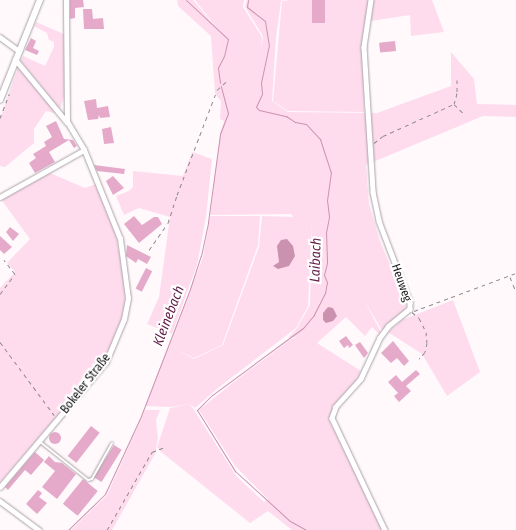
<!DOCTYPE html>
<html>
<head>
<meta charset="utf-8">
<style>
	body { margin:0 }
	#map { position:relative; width:516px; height:530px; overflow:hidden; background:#fff9fc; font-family:"Fira Sans Condensed",sans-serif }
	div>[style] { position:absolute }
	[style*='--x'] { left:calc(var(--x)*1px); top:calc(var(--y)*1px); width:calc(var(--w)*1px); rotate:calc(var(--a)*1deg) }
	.green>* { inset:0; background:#fedced }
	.water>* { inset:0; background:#cb92b0 }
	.stream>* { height:1px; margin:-0.5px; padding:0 0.5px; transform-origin:0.5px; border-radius:0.5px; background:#cb92b0 }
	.building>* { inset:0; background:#e5aac9; transform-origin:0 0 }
	.round { border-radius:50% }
	.path>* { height:1px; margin-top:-0.5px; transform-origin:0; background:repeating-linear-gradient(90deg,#8e8a8c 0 4px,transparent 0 8px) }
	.roads { filter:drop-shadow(0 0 1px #aaa2a6) drop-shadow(0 0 1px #aaa2a6) }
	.service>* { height:2px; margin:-1px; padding:0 1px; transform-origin:1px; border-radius:1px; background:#fff }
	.minor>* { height:4.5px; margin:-2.25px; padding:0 2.25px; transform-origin:2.25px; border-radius:2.25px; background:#fff }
	.secondary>* { height:5.5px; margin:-2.75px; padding:0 2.75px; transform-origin:2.75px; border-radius:2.75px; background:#fff }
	span { translate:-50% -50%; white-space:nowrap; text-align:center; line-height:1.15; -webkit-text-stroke:4.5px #fff; paint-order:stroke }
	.street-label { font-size:12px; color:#1b191a }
	.water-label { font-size:14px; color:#611d47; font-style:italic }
</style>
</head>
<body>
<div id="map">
	<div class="green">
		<div style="clip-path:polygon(evenodd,177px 0,193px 0,220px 32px,195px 0,244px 0,243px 7px,262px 37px,261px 50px,263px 36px,245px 7px,247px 0,283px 0,281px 1px,276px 37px,272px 101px,288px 112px,377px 113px,451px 86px,451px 52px,474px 79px,477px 104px,516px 105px,516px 117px,483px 116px,366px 165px,369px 204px,380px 241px,406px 304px,404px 311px,382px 330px,365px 302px,381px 332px,380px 335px,372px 327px,365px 336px,346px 317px,317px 343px,361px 371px,352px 389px,333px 408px,329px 420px,383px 530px,292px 530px,268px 511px,250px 523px,160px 451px,157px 447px,170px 408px,189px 404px,170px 407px,145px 406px,203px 257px,210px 216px,260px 216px,258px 245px,222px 345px,194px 358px,177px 350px,194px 359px,223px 345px,259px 247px,262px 216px,293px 217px,291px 214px,210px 215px,220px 134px,224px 121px,220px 119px,221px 101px,215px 94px,211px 36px,178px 6px,177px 0,312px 221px,310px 305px,297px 328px,288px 338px,298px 337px,291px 339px,235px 381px,199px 410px,235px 466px,268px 499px,264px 502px,237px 477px,190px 404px,195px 408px,218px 388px,296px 328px,308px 306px,312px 221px)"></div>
		<div style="clip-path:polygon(291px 0,369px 0,363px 54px,364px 112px,288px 111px,273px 101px,282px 1px)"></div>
		<div style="clip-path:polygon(373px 0,432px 0,444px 32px,411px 36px,410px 15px,371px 21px)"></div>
		<div style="clip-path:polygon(36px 22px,66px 35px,66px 91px,60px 109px,21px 61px,23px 56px,45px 66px,54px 47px,54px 42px,49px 40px,47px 33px,34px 26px)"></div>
		<div style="clip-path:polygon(19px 65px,58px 114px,46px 111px,34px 129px,34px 143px,5px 167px,0 166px,0 119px)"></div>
		<div style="clip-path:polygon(192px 152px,212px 159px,206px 217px,197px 265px,172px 334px,147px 324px,159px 297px,170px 217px,139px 208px,124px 215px,116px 196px,129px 191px,133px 187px,133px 171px,183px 176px)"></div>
		<div style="clip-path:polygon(50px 173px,85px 188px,96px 184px,116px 235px,124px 280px,125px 300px,122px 318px,104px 362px,0 482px,0 288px,15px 272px,7px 263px,30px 239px,3px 202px,2px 198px)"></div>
		<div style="clip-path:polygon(453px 300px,480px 372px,447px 396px,422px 354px,388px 332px,402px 320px)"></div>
		<div style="clip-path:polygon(145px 410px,160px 410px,156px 420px,158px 438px,155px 454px,112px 530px,71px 530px,107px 495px)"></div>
	</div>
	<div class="water">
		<div style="clip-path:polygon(287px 239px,293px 246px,295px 256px,289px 266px,278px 269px,273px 266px,279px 262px,277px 246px,281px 240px)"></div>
		<div style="clip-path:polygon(328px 307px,333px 308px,337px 316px,333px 321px,326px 323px,323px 320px,323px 313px)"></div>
	</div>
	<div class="stream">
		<div style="--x:186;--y:0;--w:57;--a:42.9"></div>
		<div style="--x:228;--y:39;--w:17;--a:103"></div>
		<div style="--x:224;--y:56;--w:13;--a:117"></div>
		<div style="--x:218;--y:68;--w:15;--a:82"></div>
		<div style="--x:248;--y:0;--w:7;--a:98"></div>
		<div style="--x:247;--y:7;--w:23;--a:38"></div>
		<div style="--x:265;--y:21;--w:24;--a:81"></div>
		<div style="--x:269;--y:45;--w:38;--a:102"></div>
		<div style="--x:261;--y:82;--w:12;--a:85"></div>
		<div style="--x:262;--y:94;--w:14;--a:115"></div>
		<div style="--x:256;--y:107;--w:4;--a:45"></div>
		<div style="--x:259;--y:110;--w:28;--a:13"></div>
		<div style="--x:286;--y:116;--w:11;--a:34"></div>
		<div style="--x:295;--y:122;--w:11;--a:10"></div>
		<div style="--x:306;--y:124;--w:21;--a:47"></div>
		<div style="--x:320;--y:139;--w:35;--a:72"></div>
		<div style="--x:331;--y:172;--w:28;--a:98"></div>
		<div style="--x:327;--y:200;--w:17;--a:83"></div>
		<div style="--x:329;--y:217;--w:15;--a:101"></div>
		<div style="--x:326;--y:232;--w:31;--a:88"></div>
		<div style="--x:327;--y:263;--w:12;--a:104"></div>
		<div style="--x:324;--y:275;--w:8;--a:67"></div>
		<div style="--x:327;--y:282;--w:11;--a:100"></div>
		<div style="--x:325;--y:293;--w:25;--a:117"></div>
		<div style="--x:314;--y:315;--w:17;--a:130"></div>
		<div style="--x:303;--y:328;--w:113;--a:143.6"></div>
		<div style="--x:212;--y:395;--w:21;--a:135"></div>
		<div style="--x:197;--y:410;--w:72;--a:58.1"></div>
		<div style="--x:235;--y:471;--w:74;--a:42.3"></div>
		<div style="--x:290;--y:521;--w:18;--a:29"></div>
		<div style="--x:68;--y:530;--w:52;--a:-44.2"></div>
		<div style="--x:105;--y:494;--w:86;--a:-65.2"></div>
		<div style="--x:141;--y:416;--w:136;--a:-68.9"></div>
		<div style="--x:190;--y:289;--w:35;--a:-72"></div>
		<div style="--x:201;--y:256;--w:35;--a:-78"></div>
		<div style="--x:208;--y:222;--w:89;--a:-82.2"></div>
		<div style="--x:220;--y:134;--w:22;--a:-69"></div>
		<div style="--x:228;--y:113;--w:28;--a:-105"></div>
	</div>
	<div class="building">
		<div style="clip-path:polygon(70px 0,83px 0,84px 7px,75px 8px,75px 18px,70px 19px)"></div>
		<div style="left:312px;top:0;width:13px;height:23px"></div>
		<div style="clip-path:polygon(83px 9px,92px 9px,93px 19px,103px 18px,104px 29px,84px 29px)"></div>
		<div style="clip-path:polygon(31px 38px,36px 41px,33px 48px,39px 51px,37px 55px,25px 50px)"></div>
		<div style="left:395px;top:41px;width:10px;height:16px;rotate:84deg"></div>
		<div style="clip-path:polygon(96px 99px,97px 108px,108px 106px,110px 117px,100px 118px,99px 115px,98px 119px,88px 120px,84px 101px)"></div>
		<div style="clip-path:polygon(56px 121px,64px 139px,73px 140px,77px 146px,74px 148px,69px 140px,49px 152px,55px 162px,35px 173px,29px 163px,36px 158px,33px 154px,46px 146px,44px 142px,52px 137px,46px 126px)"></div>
		<div style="clip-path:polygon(111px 127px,114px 143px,104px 144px,102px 129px)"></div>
		<div style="clip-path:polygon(94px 165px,125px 169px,124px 174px,97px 171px)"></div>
		<div style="clip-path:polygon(113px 176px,124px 188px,113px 195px,106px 181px)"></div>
		<div style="clip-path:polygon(134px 216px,142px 225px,154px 217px,158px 217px,162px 224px,139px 243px,124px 224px)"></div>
		<div style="clip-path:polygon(10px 227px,19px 234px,13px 241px,6px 232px)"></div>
		<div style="clip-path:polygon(0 236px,12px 247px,4px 254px,0 250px)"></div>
		<div style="clip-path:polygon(127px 245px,151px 257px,147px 264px,138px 259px,136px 263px,126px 256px)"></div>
		<div style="left:146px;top:268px;width:7px;height:23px;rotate:27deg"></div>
		<div style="clip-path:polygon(346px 336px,353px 345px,349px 348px,348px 345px,344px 348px,339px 341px)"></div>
		<div style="clip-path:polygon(393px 341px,409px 361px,404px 366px,397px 358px,391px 363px,381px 353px)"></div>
		<div style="clip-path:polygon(360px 342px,368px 353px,364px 358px,355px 345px)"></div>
		<div style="clip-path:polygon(416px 370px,420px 374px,406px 386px,411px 391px,399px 402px,394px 396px,398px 393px,388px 382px,396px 375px,402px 382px)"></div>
		<div style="left:91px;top:426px;width:11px;height:38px;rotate:38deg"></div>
		<div class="round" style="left:49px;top:432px;width:12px;height:12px"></div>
		<div style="left:114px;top:445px;width:9px;height:38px;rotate:32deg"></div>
		<div style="clip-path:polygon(35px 452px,44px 460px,31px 475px,25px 470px,8px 490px,5px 487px)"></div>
		<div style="clip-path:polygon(49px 456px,55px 462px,62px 463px,76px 474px,57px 499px,42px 487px,55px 471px,44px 462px)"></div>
		<div style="left:83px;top:479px;width:19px;height:32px;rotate:39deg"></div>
		<div style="clip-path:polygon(38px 490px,42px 493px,39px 497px,47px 503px,37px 514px,26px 504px)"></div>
	</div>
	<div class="path">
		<div style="--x:457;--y:80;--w:13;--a:90"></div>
		<div style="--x:457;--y:93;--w:11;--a:105"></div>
		<div style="--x:454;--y:104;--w:14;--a:45"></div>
		<div style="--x:0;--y:118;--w:26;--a:-69"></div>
		<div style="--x:374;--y:143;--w:11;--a:-38"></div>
		<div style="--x:383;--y:136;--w:78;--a:-24.3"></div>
		<div style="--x:149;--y:250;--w:33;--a:-55"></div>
		<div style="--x:168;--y:223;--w:29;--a:-72"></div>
		<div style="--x:177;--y:195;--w:112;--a:-69.1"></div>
		<div style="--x:217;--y:90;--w:12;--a:-42"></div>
		<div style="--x:510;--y:277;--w:16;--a:68"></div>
		<div style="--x:0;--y:294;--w:25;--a:-53"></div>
		<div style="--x:15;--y:274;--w:18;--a:-128"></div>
		<div style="--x:414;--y:311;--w:109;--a:-20.4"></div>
		<div style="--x:412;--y:312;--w:9;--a:41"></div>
		<div style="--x:419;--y:318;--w:16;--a:63"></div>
		<div style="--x:426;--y:332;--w:11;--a:85"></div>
		<div style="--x:427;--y:343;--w:9;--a:103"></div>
		<div style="--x:425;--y:352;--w:9;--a:131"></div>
		<div style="--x:0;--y:342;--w:91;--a:53.5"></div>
		<div style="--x:107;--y:530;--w:90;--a:-60"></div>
		<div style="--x:152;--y:452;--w:14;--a:-21"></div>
	</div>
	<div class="roads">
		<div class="service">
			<div style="--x:39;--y:441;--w:63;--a:38.5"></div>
			<div style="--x:88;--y:480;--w:4;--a:-14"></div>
			<div style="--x:92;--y:479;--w:41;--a:-60.9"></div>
		</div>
		<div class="minor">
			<div style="--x:371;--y:0;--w:48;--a:98.5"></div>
			<div style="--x:364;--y:47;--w:145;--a:86.4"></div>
			<div style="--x:373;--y:192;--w:30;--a:78"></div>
			<div style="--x:379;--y:221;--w:87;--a:69.1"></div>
			<div style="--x:410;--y:302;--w:7;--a:90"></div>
			<div style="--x:410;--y:309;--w:27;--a:141"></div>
			<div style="--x:389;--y:326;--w:15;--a:127"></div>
			<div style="--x:380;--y:338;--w:45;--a:114.9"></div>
			<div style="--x:361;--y:379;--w:38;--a:132"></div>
			<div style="--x:336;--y:407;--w:12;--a:110"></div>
			<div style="--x:332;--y:418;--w:124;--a:64.7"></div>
			<div style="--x:0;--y:37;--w:22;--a:36"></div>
			<div style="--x:15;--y:59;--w:82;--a:50.5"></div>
			<div style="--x:0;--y:197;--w:96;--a:-29.2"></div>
			<div style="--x:0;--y:487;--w:164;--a:-49.7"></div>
			<div style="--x:106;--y:362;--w:47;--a:-67.3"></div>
			<div style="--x:124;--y:319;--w:21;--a:-79"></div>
			<div style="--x:128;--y:298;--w:60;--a:-97.7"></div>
			<div style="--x:120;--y:239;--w:96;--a:-112"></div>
			<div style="--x:84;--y:150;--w:33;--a:-121"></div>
			<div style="--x:67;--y:122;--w:122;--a:-90.5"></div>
			<div style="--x:0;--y:501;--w:49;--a:36.6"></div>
		</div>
		<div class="secondary">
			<div style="--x:0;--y:100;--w:108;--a:-68.2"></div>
		</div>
	</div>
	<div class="street-label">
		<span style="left:401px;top:283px;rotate:71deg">Heuweg</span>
		<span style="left:86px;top:384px;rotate:-52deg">Bokeler Straße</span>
	</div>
	<div class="water-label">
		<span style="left:316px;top:260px;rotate:-88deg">Laibach</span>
		<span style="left:169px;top:316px;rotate:-69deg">Kleinebach</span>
	</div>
</div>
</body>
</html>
